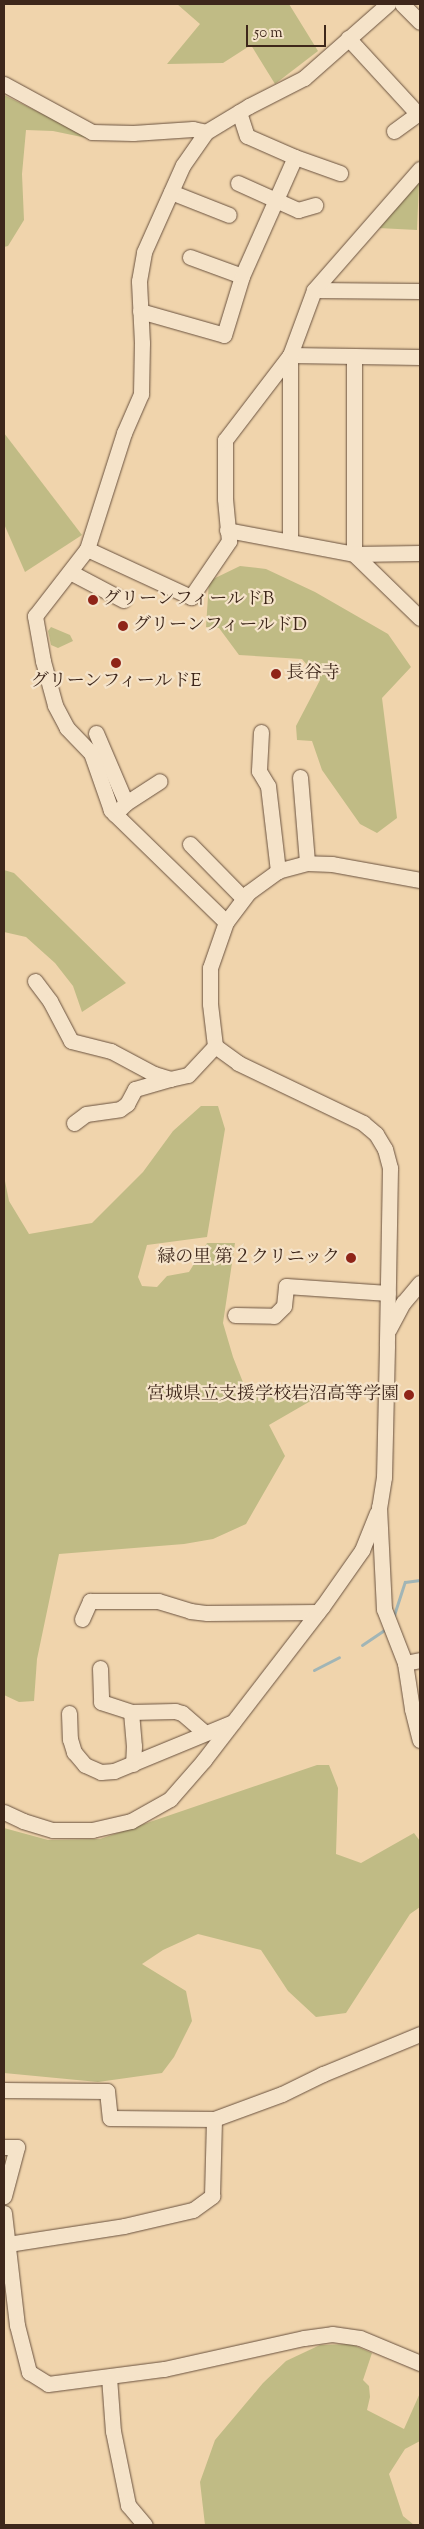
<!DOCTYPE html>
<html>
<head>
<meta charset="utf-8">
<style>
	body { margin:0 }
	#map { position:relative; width:424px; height:2529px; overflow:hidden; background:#f0d4ac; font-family:"Sorts Mill Goudy","Noto Serif JP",serif }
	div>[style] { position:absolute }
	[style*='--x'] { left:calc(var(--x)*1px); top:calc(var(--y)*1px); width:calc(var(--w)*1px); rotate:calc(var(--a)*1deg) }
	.green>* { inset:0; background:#c0bb85 }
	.stream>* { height:3px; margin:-1.5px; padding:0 1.5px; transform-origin:1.5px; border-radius:1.5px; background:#a1b5b6 }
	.roads { filter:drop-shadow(0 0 1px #6a523f) drop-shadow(0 0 1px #6a523f) }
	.minor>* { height:15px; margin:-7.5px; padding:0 7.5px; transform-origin:7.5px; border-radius:7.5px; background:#f5e3c9 }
	.dots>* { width:14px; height:14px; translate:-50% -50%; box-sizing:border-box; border:2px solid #f5e3c9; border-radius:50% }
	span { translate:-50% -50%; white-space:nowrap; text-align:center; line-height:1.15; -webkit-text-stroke:4.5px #f5e3c9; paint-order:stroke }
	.poi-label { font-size:18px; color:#3e271b }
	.left { translate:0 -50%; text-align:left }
	.right { translate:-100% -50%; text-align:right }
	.frame { position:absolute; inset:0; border:5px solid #3e271b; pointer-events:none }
	.scale { position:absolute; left:246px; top:25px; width:80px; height:22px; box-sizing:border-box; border:2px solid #3e271b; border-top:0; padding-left:6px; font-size:15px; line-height:18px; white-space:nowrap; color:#3e271b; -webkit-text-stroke:4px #f5e3c9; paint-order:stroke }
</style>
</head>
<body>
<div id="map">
	<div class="green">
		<div style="clip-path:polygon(177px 4px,289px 4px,318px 51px,275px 84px,251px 45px,223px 63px,167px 64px,200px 24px)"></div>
		<div style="clip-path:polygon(4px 95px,77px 131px,97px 137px,96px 140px,53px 131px,26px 130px,22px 174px,24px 220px,8px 246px,4px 247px)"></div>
		<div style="clip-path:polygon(419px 182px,417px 230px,378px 228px)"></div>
		<div style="clip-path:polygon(4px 433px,82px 535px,25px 572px,4px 524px)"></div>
		<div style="clip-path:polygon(240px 566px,266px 569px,315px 592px,388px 634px,411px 667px,382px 698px,397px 818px,377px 833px,360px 824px,322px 770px,312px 741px,297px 740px,296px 726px,320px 680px,302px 659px,239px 655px,219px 628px,206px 627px,209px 581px)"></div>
		<div style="clip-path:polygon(51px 627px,70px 635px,73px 641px,58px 648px,51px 645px,48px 631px)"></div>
		<div style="clip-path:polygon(4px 870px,14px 873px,126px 983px,82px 1012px,73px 986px,55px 963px,26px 937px,4px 932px)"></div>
		<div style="clip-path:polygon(201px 1106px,218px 1106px,225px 1129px,207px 1237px,147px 1245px,138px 1277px,142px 1286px,157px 1287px,167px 1276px,189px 1272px,207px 1243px,235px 1243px,223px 1323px,233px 1357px,248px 1395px,304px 1384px,314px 1399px,269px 1425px,285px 1456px,246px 1524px,213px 1539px,184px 1544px,59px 1554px,37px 1659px,34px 1701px,19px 1702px,4px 1695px,4px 1176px,9px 1201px,29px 1234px,92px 1223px,143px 1172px,173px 1131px)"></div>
		<div style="clip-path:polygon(317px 1765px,329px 1765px,338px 1788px,336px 1854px,361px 1863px,414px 1833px,420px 1841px,420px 1907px,410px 1914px,346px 2013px,316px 2017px,288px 1991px,261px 1950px,198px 1934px,163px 1950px,142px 1964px,186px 1991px,192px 2021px,174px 2057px,162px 2073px,98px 2082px,4px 2073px,4px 1828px,48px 1840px,100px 1839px)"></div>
		<div style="clip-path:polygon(351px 2344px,372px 2353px,363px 2380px,369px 2386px,370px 2397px,367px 2410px,404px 2429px,420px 2393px,420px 2441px,405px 2449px,389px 2474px,403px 2516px,414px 2525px,205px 2525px,200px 2482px,215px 2440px,263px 2383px,286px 2361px,320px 2345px)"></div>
	</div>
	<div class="stream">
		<div style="--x:393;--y:1618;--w:38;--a:-72"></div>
		<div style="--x:405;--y:1582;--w:15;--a:-8"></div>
		<div style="--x:362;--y:1645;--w:29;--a:-34"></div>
		<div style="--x:314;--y:1670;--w:28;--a:-27"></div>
	</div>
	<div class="roads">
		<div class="minor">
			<div style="--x:402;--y:4;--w:25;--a:45"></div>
			<div style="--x:348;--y:38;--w:103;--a:47.4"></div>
			<div style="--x:4;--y:84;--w:100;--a:28.6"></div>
			<div style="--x:92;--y:132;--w:41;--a:1.4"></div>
			<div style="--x:133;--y:133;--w:60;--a:-3.8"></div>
			<div style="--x:193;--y:129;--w:13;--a:13"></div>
			<div style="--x:239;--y:112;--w:25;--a:72"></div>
			<div style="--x:247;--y:136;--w:52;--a:23.6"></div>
			<div style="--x:295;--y:157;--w:48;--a:19.6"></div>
			<div style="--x:394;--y:131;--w:32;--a:-36"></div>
			<div style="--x:238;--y:183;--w:66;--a:24.2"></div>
			<div style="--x:298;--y:210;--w:18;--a:-16"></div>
			<div style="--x:171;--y:192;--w:62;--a:21.6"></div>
			<div style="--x:190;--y:257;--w:55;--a:20.1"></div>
			<div style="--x:314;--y:290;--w:106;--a:0.5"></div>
			<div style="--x:140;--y:311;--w:87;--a:15.9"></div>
			<div style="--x:224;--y:335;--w:62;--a:-73"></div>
			<div style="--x:242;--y:276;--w:130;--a:-66"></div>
			<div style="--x:290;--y:355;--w:130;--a:0.9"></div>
			<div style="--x:354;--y:356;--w:198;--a:90"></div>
			<div style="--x:354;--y:554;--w:92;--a:44.1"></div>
			<div style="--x:227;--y:530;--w:129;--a:10.7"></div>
			<div style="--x:354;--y:554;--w:66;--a:-0.9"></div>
			<div style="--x:290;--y:541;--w:186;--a:-90"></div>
			<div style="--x:87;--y:549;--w:115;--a:24.8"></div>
			<div style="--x:191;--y:597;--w:68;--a:-55.8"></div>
			<div style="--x:229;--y:541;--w:42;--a:-95.4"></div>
			<div style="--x:225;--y:499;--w:59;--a:-90"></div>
			<div style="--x:225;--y:440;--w:107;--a:-52.6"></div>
			<div style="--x:290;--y:355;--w:69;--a:-69.7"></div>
			<div style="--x:314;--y:290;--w:161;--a:-48.8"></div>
			<div style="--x:70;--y:572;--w:60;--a:27.8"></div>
			<div style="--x:261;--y:732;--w:39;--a:93"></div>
			<div style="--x:259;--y:771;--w:17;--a:59"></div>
			<div style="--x:268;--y:786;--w:86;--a:83.3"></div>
			<div style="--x:96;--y:733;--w:76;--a:66.8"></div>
			<div style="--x:126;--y:803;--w:16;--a:135"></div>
			<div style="--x:300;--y:777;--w:86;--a:85.3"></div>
			<div style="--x:126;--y:803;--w:40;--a:-32.9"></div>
			<div style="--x:190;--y:844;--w:76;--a:45.5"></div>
			<div style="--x:420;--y:880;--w:89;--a:-169.7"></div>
			<div style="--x:332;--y:864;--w:25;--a:-178"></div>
			<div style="--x:307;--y:863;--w:30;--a:165"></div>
			<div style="--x:278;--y:871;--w:37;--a:144"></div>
			<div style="--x:248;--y:893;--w:36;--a:127"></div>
			<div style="--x:226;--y:922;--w:49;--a:109.2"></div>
			<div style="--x:210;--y:968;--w:36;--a:90"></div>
			<div style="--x:210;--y:1004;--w:42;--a:83.2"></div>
			<div style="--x:215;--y:1046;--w:29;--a:36"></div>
			<div style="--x:238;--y:1063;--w:139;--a:25.6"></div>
			<div style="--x:363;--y:1123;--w:17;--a:40"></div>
			<div style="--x:376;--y:1134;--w:17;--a:59"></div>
			<div style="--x:385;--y:1149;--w:20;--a:75"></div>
			<div style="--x:390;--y:1168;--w:178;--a:91"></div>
			<div style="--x:387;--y:1346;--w:131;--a:91.3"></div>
			<div style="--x:384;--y:1477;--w:30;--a:99"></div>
			<div style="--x:379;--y:1507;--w:102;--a:87.2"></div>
			<div style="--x:384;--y:1609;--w:58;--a:68.7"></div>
			<div style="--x:405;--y:1663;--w:47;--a:81.3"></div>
			<div style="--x:412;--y:1709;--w:32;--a:76"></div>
			<div style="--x:226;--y:922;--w:161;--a:-135.8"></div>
			<div style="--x:111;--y:810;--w:60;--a:-109.3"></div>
			<div style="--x:91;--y:753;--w:35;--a:-134"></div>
			<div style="--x:67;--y:728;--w:26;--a:-118"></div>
			<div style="--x:55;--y:705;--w:46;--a:-105.3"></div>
			<div style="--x:43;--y:661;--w:46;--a:-100.1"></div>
			<div style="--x:35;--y:616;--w:85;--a:-52.2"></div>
			<div style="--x:87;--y:549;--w:122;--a:-72.3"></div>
			<div style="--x:124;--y:433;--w:43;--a:-66.4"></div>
			<div style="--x:141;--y:394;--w:51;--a:-88.9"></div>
			<div style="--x:142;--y:343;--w:62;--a:-92.8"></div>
			<div style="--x:139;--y:281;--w:29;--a:-80"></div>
			<div style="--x:144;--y:252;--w:95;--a:-65.9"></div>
			<div style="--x:183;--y:165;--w:40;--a:-55.1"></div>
			<div style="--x:206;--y:132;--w:50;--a:-31.2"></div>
			<div style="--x:249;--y:106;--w:62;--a:-27"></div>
			<div style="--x:304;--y:78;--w:112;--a:-41.4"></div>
			<div style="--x:35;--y:981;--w:25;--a:53"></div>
			<div style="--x:50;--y:1001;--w:45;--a:62.3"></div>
			<div style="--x:71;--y:1041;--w:41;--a:14"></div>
			<div style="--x:111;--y:1051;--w:49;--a:28.1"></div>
			<div style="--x:154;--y:1074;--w:17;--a:17"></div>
			<div style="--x:170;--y:1079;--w:18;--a:-13"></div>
			<div style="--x:188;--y:1075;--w:40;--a:-47"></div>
			<div style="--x:74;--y:1123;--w:15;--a:-37"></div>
			<div style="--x:86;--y:1114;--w:34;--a:-8"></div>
			<div style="--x:120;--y:1109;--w:9;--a:-36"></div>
			<div style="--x:127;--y:1104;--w:17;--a:-62"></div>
			<div style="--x:135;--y:1089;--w:36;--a:-16"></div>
			<div style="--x:235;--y:1315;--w:39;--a:1"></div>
			<div style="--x:274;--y:1316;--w:14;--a:-45"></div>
			<div style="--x:284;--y:1306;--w:20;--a:-84"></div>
			<div style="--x:286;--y:1286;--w:102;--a:3.9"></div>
			<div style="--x:389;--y:1329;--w:30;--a:-62"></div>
			<div style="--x:403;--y:1303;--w:26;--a:-50"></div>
			<div style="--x:82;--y:1619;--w:20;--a:-66"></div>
			<div style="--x:90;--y:1601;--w:68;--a:0"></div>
			<div style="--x:158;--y:1601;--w:34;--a:17"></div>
			<div style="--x:190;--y:1611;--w:17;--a:7"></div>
			<div style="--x:207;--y:1613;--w:111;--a:-0.5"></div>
			<div style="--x:405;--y:1663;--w:15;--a:-11"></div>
			<div style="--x:100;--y:1668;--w:34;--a:88"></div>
			<div style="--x:101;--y:1702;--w:32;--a:18"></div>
			<div style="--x:131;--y:1712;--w:44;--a:-1.3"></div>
			<div style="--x:175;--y:1711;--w:7;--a:16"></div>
			<div style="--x:182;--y:1713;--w:30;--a:41"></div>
			<div style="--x:131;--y:1712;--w:34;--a:85"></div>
			<div style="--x:134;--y:1746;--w:18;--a:93"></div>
			<div style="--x:69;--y:1713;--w:26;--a:88"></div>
			<div style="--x:70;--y:1739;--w:14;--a:73"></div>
			<div style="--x:74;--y:1752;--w:17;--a:50"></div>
			<div style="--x:85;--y:1765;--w:17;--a:24"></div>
			<div style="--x:101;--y:1772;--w:13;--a:-4"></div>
			<div style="--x:114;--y:1771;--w:129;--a:-22.4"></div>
			<div style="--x:4;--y:1812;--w:21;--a:25"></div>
			<div style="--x:23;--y:1821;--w:31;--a:17"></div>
			<div style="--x:53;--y:1830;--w:39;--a:0"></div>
			<div style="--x:92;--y:1830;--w:40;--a:-13"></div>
			<div style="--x:131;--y:1821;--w:45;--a:-29.4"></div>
			<div style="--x:170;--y:1799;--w:52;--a:-48.9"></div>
			<div style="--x:204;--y:1760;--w:193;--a:-52.4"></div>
			<div style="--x:322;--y:1607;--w:70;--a:-54.9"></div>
			<div style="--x:362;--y:1550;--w:40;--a:-68"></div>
			<div style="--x:4;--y:2090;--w:103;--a:0.6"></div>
			<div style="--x:107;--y:2091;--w:27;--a:84"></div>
			<div style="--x:110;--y:2118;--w:104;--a:0.6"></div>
			<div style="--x:4;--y:2147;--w:13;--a:0"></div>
			<div style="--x:17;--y:2147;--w:51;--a:104.9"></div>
			<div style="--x:4;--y:2213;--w:113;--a:83.4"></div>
			<div style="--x:17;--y:2325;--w:49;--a:75.7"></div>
			<div style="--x:29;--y:2372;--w:22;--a:32"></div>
			<div style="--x:48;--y:2384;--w:117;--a:-7.4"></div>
			<div style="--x:164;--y:2369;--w:143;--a:-12.5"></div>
			<div style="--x:304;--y:2338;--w:28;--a:-8"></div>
			<div style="--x:332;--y:2334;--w:28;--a:8"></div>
			<div style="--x:360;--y:2338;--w:65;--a:22.6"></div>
			<div style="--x:8;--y:2244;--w:117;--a:-8.8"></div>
			<div style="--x:124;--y:2226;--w:71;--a:-13.1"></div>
			<div style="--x:193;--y:2210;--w:24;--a:-36"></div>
			<div style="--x:212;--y:2196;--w:77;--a:-88.5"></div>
			<div style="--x:214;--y:2119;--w:72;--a:-20.2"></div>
			<div style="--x:282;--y:2094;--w:46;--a:-26"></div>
			<div style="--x:323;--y:2074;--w:105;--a:-22.4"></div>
			<div style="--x:109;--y:2377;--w:54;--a:85.8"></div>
			<div style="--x:113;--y:2431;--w:76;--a:78.5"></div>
			<div style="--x:128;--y:2505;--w:26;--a:50"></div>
		</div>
	</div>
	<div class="dots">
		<div style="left:93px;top:600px;background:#8f2418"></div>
		<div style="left:123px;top:626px;background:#8f2418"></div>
		<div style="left:116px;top:663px;background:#8f2418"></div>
		<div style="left:276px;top:674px;background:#8f2418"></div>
		<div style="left:351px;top:1258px;background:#8f2418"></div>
		<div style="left:409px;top:1395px;background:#8f2418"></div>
	</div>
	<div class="poi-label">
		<span class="left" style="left:103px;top:600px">グリーンフィールドB</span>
		<span class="left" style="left:133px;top:626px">グリーンフィールドD</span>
		<span class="left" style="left:286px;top:674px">長谷寺</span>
		<span style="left:116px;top:682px">グリーンフィールドE</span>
		<span class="right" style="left:340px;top:1258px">緑の里 第２クリニック</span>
		<span class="right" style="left:399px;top:1395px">宮城県立支援学校岩沼高等学園</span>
	</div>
	<div class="frame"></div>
	<div class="scale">50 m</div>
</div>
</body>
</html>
